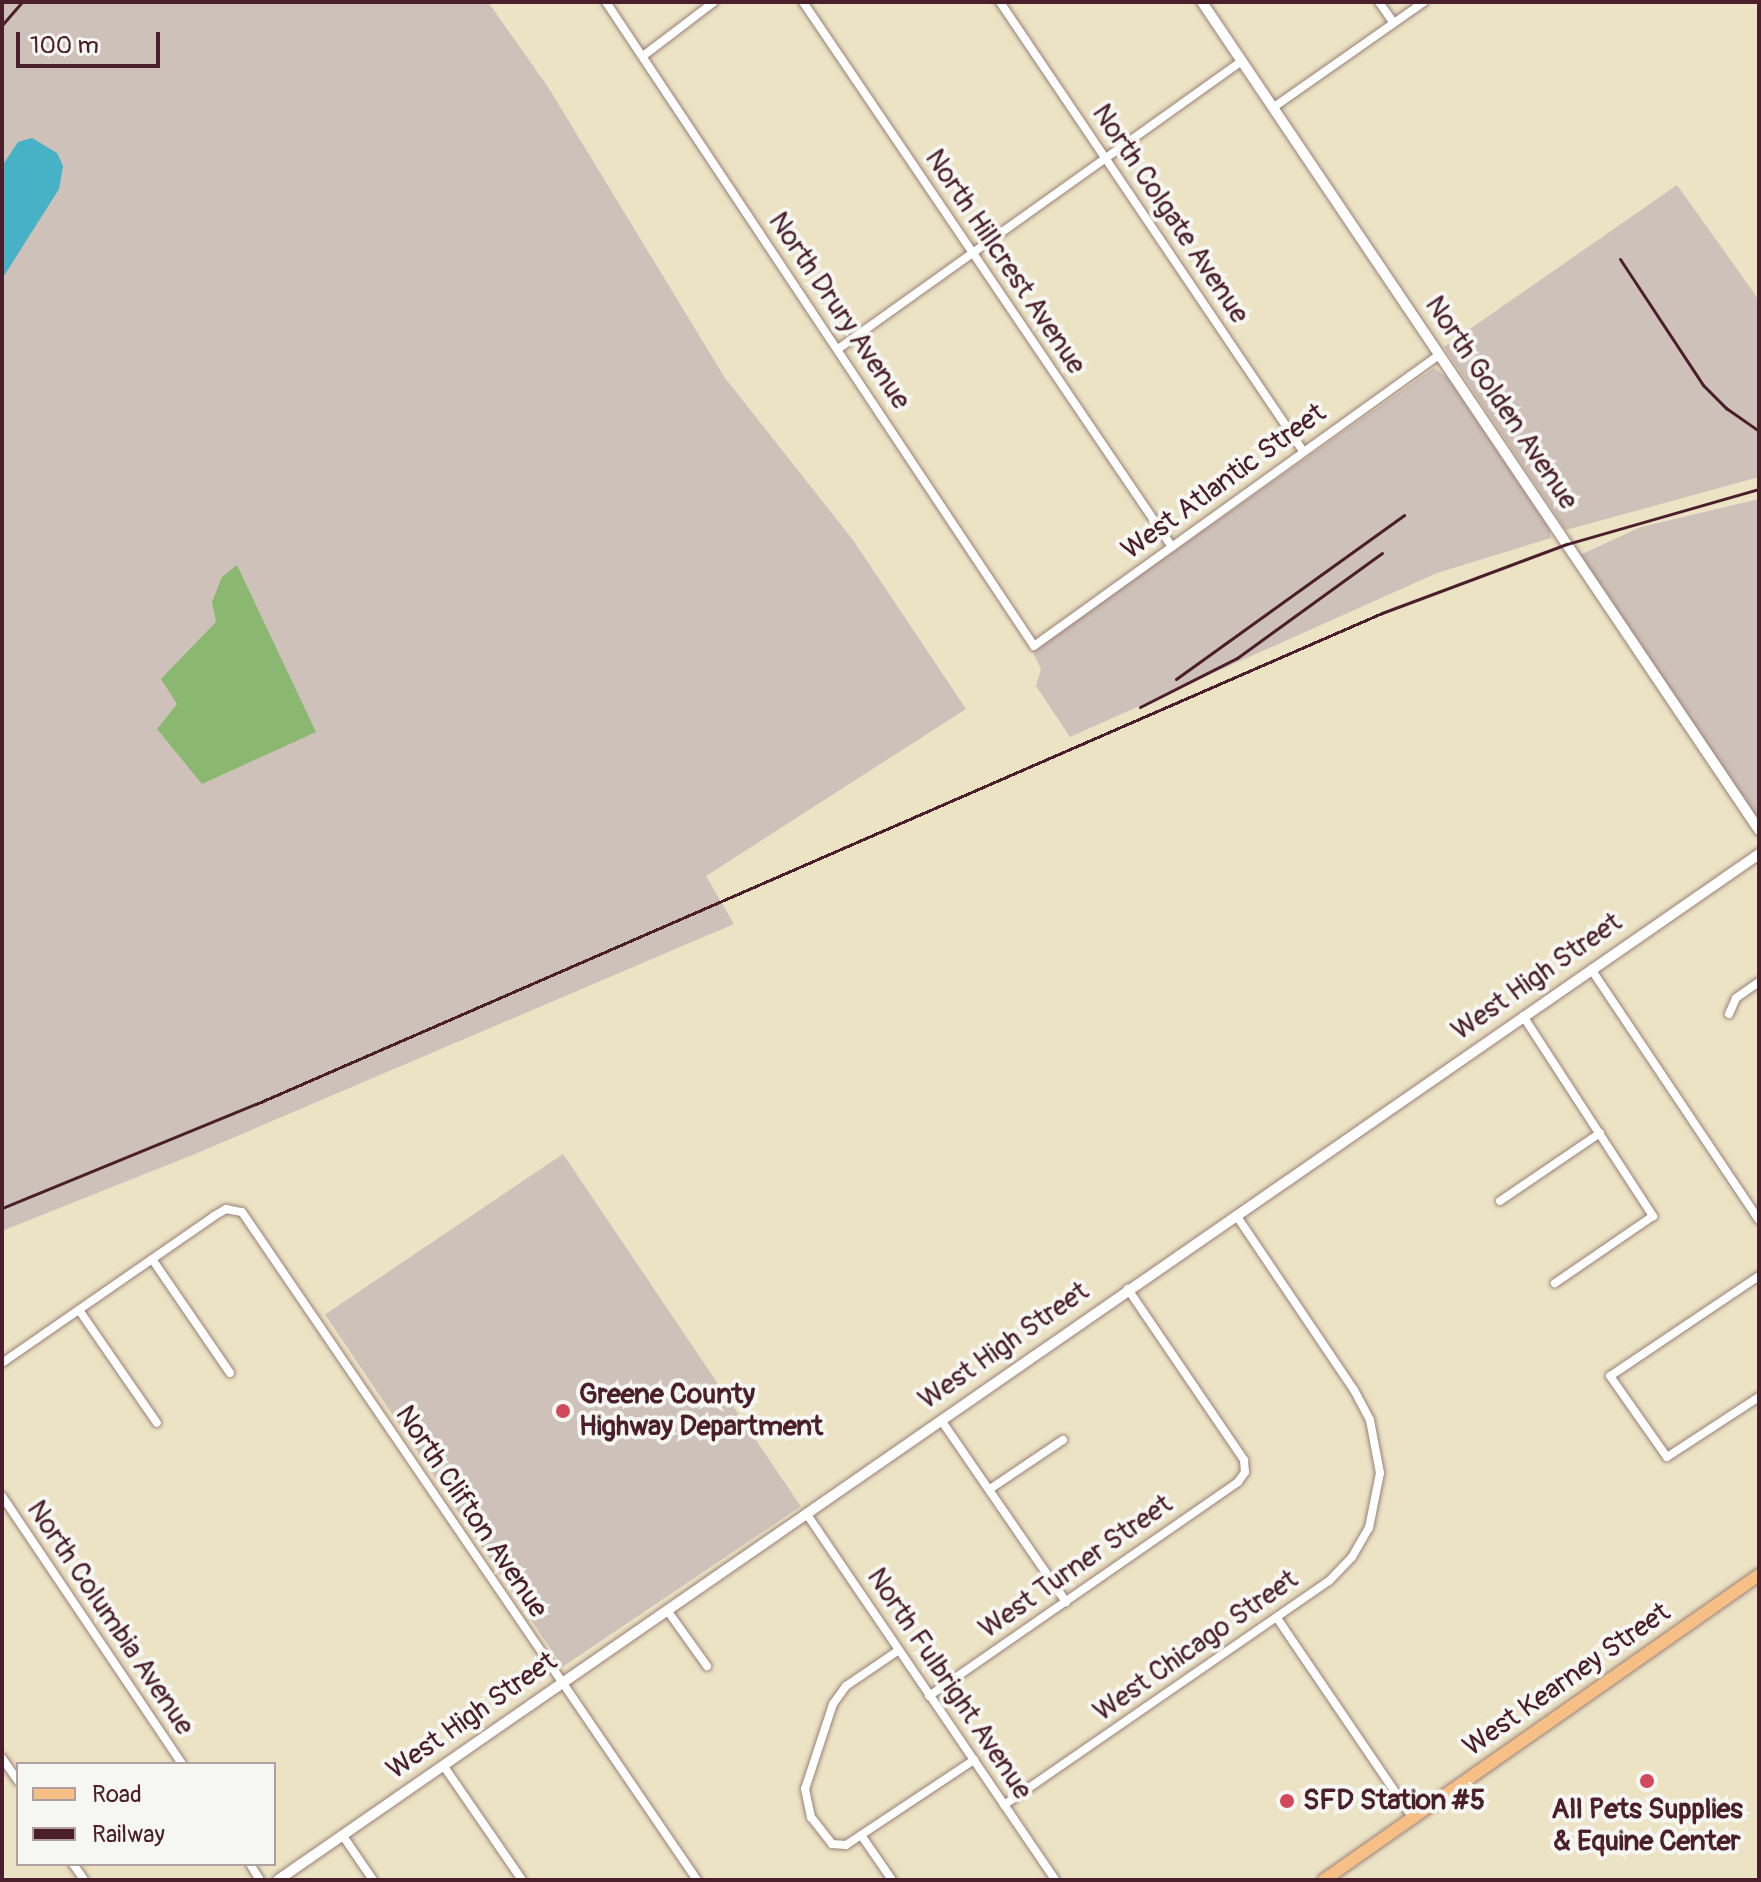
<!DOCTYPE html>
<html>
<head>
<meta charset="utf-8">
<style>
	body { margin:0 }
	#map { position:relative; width:1761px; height:1882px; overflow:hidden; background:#ece3c5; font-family:Pangolin,sans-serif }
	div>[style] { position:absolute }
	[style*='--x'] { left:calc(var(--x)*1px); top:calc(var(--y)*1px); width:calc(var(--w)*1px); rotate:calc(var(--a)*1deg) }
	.industrial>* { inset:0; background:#cec1b9; transform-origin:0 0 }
	.forest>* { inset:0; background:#8bb870 }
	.water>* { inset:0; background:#47b1c5 }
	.roads { filter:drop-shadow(0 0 2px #9b8178) drop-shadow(0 0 2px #9b8178) }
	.minor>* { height:8px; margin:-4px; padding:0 4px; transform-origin:4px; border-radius:4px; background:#fff }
	.tertiary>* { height:10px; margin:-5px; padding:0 5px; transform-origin:5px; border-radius:5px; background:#fff }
	.primary>* { height:12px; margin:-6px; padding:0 6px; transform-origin:6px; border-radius:6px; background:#f5bf86 }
	.rail>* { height:3px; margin:-1.5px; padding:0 1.5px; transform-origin:1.5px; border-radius:1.5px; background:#4a1f2b }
	.dots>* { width:22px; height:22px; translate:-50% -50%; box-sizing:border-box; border:4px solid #f6f6f2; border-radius:50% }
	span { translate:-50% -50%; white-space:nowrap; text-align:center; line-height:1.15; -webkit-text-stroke:8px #f6f6f2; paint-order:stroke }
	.street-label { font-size:28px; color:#4a1f2b }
	.poi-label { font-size:28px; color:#4a1f2b; font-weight:700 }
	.left { translate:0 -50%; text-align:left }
	.frame { position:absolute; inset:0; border:4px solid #4a1f2b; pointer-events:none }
	.legend { position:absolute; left:16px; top:1762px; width:260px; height:104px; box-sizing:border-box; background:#f6f6f2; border:2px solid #b1a0a2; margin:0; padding:10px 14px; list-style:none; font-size:24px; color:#4a1f2b }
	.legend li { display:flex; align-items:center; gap:16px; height:40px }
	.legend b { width:40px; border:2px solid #b1a0a2 }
	.scale { position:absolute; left:16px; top:32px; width:144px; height:36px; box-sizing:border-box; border:4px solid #4a1f2b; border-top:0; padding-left:10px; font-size:24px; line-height:28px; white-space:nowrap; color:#4a1f2b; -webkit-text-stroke:6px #f6f6f2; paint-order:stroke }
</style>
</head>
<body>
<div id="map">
	<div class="industrial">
		<div style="clip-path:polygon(2px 2px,488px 2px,548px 87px,725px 378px,853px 540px,966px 709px,706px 876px,734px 924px,195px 1154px,2px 1231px)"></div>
		<div style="clip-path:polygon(1677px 185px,1759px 300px,1759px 477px,1566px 530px,1444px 347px)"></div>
		<div style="clip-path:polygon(1434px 368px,1448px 378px,1549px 528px,1551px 538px,1437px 573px,1070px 737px,1036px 686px,1041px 669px,1032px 651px)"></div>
		<div style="clip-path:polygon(1759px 499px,1759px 823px,1580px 555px,1641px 527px)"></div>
		<div style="left:563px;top:1154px;width:425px;height:287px;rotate:56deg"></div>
	</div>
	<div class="forest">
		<div style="clip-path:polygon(237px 565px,316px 732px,202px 784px,157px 729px,177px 704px,161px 679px,216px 622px,212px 602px,222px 577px)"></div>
	</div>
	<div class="water">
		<div style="clip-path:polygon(32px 138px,57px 153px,63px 166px,59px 189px,2px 279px,2px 166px,18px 142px)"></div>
	</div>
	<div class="roads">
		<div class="minor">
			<div style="--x:606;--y:2;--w:773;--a:56.39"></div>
			<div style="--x:1034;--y:646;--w:499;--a:-35.7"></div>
			<div style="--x:803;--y:2;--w:658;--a:55.9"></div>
			<div style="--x:1000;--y:2;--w:542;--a:55.99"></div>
			<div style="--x:1379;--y:2;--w:24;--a:55"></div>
			<div style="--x:643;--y:56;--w:89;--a:-37.3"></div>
			<div style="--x:1274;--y:107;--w:183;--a:-35"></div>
			<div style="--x:838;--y:349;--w:496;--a:-35.5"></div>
			<div style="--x:1591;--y:969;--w:302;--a:56.2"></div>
			<div style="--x:1729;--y:1014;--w:17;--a:-66"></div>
			<div style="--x:1736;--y:998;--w:28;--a:-35"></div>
			<div style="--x:1523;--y:1016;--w:239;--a:57"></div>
			<div style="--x:1653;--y:1216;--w:119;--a:145.6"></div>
			<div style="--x:1500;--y:1201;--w:121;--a:-34.2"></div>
			<div style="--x:152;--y:1259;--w:138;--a:55.6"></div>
			<div style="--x:1759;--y:1276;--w:179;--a:146.1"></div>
			<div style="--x:1610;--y:1376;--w:99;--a:54.9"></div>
			<div style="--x:1667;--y:1457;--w:110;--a:-33.1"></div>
			<div style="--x:79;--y:1310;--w:137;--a:55.4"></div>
			<div style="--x:2;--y:1363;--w:258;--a:-34.7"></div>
			<div style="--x:214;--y:1216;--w:14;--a:-30"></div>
			<div style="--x:226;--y:1209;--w:16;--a:11"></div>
			<div style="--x:242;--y:1212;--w:808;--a:55.74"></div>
			<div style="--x:941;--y:1420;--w:221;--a:55.5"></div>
			<div style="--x:990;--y:1489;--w:88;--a:-33.9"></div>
			<div style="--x:2;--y:1496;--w:323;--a:56.1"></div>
			<div style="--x:806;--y:1513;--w:443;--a:55.8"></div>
			<div style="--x:667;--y:1610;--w:69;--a:54.5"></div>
			<div style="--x:1277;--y:1618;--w:242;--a:55.8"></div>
			<div style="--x:899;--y:1650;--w:64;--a:145.8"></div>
			<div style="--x:846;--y:1686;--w:22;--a:126"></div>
			<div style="--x:833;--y:1704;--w:89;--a:108.2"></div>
			<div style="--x:805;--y:1789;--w:29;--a:78"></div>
			<div style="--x:811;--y:1817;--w:34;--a:52"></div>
			<div style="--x:832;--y:1844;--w:14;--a:4"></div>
			<div style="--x:846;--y:1845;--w:154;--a:-33.6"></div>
			<div style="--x:929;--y:1696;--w:376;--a:-34.7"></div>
			<div style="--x:1238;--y:1482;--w:12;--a:-55"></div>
			<div style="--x:1245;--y:1472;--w:12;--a:-95"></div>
			<div style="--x:1244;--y:1460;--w:207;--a:-124.2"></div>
			<div style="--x:2;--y:1758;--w:28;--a:55"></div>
			<div style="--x:443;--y:1765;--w:140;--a:55.5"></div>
			<div style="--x:1004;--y:1805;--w:395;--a:-34.6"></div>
			<div style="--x:1329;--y:1581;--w:33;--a:-46"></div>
			<div style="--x:1352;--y:1557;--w:34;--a:-60"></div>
			<div style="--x:1369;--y:1528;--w:56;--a:-78.7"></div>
			<div style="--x:1380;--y:1473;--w:54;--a:-100.7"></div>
			<div style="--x:1370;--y:1420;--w:34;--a:-118"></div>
			<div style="--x:1354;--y:1390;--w:211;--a:-124"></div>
			<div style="--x:861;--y:1835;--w:55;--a:55.4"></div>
			<div style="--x:343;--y:1836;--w:53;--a:55.7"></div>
			<div style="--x:73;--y:1864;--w:19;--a:55"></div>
			<div style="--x:250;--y:1864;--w:19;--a:58"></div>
		</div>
		<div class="tertiary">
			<div style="--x:1202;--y:2;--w:998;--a:56.07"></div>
			<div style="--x:278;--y:1880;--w:1802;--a:-34.71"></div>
		</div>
		<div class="primary">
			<div style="--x:1324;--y:1880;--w:531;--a:-35.04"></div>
		</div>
	</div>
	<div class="rail">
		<div style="--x:2;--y:25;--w:30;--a:-49"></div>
		<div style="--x:1620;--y:259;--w:151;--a:56.6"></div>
		<div style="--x:1703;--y:385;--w:33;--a:45"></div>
		<div style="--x:1726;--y:408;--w:40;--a:34.9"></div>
		<div style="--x:1176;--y:679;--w:281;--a:-35.7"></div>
		<div style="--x:1140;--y:707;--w:109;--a:-26.8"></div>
		<div style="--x:1237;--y:658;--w:179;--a:-35.9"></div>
		<div style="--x:2;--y:1208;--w:274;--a:-22.3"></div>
		<div style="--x:256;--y:1104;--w:1228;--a:-23.56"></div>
		<div style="--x:1382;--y:613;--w:197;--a:-20.5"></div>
		<div style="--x:1567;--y:544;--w:200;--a:-16"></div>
	</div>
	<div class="dots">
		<div style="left:563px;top:1411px;background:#d1495b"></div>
		<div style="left:1647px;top:1781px;background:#d1495b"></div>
		<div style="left:1287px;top:1801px;background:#d1495b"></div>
	</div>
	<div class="street-label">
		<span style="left:1170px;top:214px;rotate:56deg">North Colgate Avenue</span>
		<span style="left:1005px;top:262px;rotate:56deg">North Hillcrest Avenue</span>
		<span style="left:839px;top:311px;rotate:56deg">North Drury Avenue</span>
		<span style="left:1501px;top:403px;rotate:56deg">North Golden Avenue</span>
		<span style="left:1224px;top:482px;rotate:-36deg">West Atlantic Street</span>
		<span style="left:1537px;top:977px;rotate:-35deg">West High Street</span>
		<span style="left:1004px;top:1346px;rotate:-35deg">West High Street</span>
		<span style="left:471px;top:1512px;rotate:56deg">North Clifton Avenue</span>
		<span style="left:1076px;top:1567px;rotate:-35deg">West Turner Street</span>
		<span style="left:110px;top:1618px;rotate:56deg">North Columbia Avenue</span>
		<span style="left:1196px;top:1646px;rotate:-35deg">West Chicago Street</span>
		<span style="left:1567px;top:1680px;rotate:-35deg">West Kearney Street</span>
		<span style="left:949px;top:1684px;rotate:56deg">North Fulbright Avenue</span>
		<span style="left:472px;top:1716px;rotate:-35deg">West High Street</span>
	</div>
	<div class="poi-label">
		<span class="left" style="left:579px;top:1411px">Greene County<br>Highway Department</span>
		<span class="left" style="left:1303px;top:1801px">SFD Station #5</span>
		<span style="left:1647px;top:1826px">All Pets Supplies<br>&amp; Equine Center</span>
	</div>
	<div class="frame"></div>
	<ul class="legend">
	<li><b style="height:10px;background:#f5bf86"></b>Road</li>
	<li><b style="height:10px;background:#4a1f2b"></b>Railway</li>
	</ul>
	<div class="scale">100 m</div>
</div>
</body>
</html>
